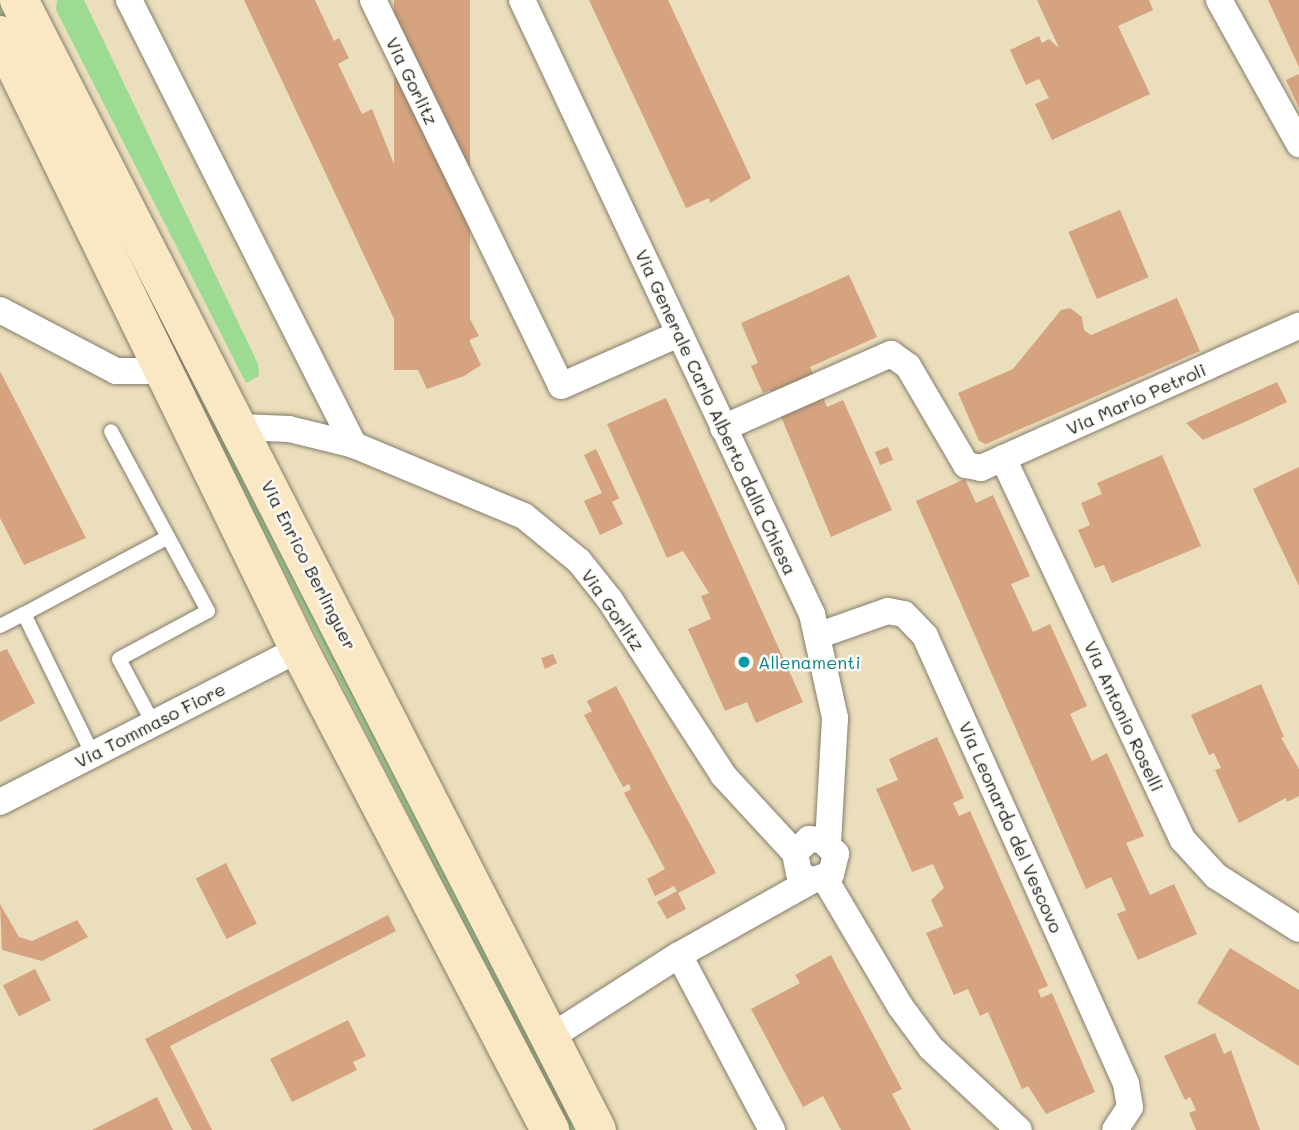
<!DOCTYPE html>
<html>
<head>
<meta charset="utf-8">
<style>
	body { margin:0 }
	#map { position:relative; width:1299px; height:1130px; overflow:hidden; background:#ebdebc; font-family:Mali,sans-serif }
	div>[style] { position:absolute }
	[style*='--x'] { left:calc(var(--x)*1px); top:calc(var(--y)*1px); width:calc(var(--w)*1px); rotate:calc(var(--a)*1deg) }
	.green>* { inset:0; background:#9cdb91 }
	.building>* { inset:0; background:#d5a37f; transform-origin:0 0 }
	.roads { filter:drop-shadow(0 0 2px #847d6c) drop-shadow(0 0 2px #847d6c) }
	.lane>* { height:14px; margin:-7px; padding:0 7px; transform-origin:7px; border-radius:7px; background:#fff }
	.street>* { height:26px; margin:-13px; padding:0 13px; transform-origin:13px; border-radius:13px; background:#fff }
	.secondary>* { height:38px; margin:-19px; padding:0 19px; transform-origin:19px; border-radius:19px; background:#fae7c3 }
	.dots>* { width:19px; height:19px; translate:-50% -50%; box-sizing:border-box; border:4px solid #fdfcf7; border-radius:50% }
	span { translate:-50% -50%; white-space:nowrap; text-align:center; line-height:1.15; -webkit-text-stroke:5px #fdfcf7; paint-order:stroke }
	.street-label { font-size:18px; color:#1c1c1c }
	.culture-label { font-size:18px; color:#0d838f }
	.left { translate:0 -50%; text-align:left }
</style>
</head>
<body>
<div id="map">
	<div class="green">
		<div style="clip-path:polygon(0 0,580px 1130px,570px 1130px,0 17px)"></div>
		<div style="clip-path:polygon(57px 0,84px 0,258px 364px,259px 376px,246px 383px,56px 10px)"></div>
	</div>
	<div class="building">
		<div style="clip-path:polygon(244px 0,315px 0,334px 41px,339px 38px,349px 58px,338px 64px,362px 114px,372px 109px,400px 179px,404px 177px,414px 198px,404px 202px,428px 253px,438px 248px,448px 268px,444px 270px,479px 336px,469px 340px,481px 365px,464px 376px,427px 389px)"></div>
		<div style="left:394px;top:0;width:76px;height:370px"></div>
		<div style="clip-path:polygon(589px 0,668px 0,751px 178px,710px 203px,709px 198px,686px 208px)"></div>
		<div style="clip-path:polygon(1037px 0,1149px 0,1153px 10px,1118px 26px,1150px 94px,1052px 140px,1035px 104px,1049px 98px,1039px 79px,1026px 85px,1010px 50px,1039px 36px,1042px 43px,1049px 39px,1059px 48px)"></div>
		<div style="clip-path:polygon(1268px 0,1299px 0,1299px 67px)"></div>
		<div style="clip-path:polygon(1299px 74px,1299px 108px,1286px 80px)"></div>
		<div style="left:1120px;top:210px;width:73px;height:56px;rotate:67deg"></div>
		<div style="clip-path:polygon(849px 275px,877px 337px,810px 367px,827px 407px,843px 400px,892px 510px,831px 537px,770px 390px,763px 393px,751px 366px,758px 363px,741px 323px)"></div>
		<div style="clip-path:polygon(1177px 298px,1200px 351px,986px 444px,979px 441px,958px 393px,1013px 369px,1061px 310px,1070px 308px,1082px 317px,1084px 330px,1091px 335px)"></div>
		<div style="clip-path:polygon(0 371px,86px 538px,24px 565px,0 518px)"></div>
		<div style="clip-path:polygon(1277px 382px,1287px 402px,1247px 421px,1203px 440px,1186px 423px)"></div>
		<div style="clip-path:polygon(666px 398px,803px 702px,756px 723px,747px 702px,725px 711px,688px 629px,711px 619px,701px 596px,709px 593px,683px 551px,667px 558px,607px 424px)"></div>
		<div style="left:888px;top:447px;width:14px;height:14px;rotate:69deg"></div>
		<div style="clip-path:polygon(596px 449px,619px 498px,612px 502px,623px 524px,600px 535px,584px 501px,602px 493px,584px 455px)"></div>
		<div style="clip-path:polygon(1162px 455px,1201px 546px,1112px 583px,1104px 565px,1095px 568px,1078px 530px,1090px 525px,1081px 503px,1102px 494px,1097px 483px)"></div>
		<div style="clip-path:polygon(1299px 467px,1299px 586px,1253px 489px)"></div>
		<div style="clip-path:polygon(965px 479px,976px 503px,993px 495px,1030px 576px,1011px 584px,1033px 632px,1050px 624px,1087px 706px,1070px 714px,1092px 761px,1107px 753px,1144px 836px,1126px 843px,1150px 895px,1174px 884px,1197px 934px,1138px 960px,1117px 914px,1126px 910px,1111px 877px,1086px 889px,916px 501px)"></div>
		<div style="clip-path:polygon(7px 649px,35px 703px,0 722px,0 652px)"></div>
		<div style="clip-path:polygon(553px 654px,557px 663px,545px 669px,541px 658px)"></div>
		<div style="clip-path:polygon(1261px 684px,1284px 737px,1281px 738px,1299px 769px,1299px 796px,1287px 802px,1286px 798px,1239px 823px,1215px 770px,1221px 768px,1214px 753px,1209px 755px,1191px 715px)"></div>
		<div style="clip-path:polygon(616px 686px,716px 873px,678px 893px,686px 909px,667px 919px,657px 902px,677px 891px,674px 886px,655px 896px,647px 879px,665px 869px,624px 793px,631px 789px,629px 784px,623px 787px,584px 715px,592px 711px,587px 701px)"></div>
		<div style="clip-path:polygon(937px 737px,964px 798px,953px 803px,959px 816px,970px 811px,1048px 986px,1038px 990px,1041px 998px,1052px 993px,1095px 1092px,1046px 1114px,1028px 1086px,1022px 1089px,988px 1012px,980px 1016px,968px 989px,954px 995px,926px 933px,943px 926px,931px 900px,944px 888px,933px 864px,912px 872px,876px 789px,898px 780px,889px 759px)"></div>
		<div style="left:226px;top:863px;width:68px;height:34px;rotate:63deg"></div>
		<div style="clip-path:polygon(0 904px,19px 937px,32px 941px,77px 920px,88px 937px,42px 961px,2px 950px)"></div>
		<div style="clip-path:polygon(388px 915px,396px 931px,170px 1046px,212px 1130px,192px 1130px,145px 1039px)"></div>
		<div style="clip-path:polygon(1230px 948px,1299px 990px,1299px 1066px,1197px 1003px)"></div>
		<div style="clip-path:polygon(831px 955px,902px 1089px,892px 1094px,911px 1130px,841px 1130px,823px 1096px,803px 1107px,751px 1009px,800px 983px,795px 975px)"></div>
		<div style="left:35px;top:969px;width:35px;height:36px;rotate:63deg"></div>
		<div style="clip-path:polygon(348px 1020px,366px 1056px,353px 1062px,357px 1070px,292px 1102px,270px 1059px)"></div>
		<div style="clip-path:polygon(1215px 1033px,1224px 1054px,1231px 1050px,1260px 1130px,1196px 1130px,1189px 1113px,1196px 1110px,1190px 1097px,1185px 1100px,1164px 1056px)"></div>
		<div style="clip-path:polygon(157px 1097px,173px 1130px,92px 1130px)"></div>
	</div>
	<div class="roads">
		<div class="lane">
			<div style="--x:24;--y:614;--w:163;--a:-28.1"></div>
			<div style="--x:168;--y:537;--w:120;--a:-118.3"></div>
			<div style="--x:0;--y:626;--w:27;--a:-27"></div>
			<div style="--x:24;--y:614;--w:157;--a:63.9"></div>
			<div style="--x:153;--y:723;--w:72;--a:-118"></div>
			<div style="--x:119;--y:659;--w:101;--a:-28.3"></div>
			<div style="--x:208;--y:611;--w:84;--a:-118.4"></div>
		</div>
		<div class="street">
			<div style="--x:129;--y:0;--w:499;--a:63.2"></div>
			<div style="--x:373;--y:0;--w:429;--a:64"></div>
			<div style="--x:561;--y:386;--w:129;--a:-23.8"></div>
			<div style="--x:522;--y:0;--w:679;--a:64.72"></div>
			<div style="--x:812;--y:614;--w:107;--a:77.5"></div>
			<div style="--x:835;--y:718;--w:125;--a:93.2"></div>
			<div style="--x:1219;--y:0;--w:165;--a:60.9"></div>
			<div style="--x:0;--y:310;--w:131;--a:27.7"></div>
			<div style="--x:116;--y:371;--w:50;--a:0"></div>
			<div style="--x:239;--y:427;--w:50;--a:2.3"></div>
			<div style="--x:289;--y:429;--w:67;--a:13.8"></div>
			<div style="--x:354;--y:445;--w:184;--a:22.7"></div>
			<div style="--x:524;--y:516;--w:71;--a:39.3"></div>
			<div style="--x:579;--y:561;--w:50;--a:51.5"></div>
			<div style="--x:610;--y:600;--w:208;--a:57.1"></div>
			<div style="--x:723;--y:775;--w:106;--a:47.3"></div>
			<div style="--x:723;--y:428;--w:184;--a:-23.8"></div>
			<div style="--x:891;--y:354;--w:21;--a:35"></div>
			<div style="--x:908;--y:366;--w:115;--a:59.6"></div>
			<div style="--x:966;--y:465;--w:15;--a:11"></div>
			<div style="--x:981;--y:468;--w:348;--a:-24.1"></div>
			<div style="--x:1003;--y:458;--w:422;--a:64.8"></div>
			<div style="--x:1183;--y:840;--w:49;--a:47.5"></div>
			<div style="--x:1216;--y:876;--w:98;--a:32.6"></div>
			<div style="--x:817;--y:636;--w:75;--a:-19.4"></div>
			<div style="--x:888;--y:611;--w:16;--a:11"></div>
			<div style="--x:904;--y:614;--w:30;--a:46"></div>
			<div style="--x:925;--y:636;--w:491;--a:65.8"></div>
			<div style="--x:1126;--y:1084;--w:23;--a:80"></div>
			<div style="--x:1130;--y:1107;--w:27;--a:123"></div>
			<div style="--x:0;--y:802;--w:336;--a:-27.1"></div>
			<div style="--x:825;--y:879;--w:147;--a:59.4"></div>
			<div style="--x:900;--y:1006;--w:52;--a:53.6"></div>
			<div style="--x:931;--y:1048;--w:120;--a:43"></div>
			<div style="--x:679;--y:955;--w:198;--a:62"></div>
			<div style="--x:549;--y:1038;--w:154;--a:-32.6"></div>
			<div style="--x:679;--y:955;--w:151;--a:-29.3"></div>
			<div style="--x:811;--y:881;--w:21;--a:-19"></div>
			<div style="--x:831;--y:874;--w:21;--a:-76"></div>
			<div style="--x:836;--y:854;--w:20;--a:-135"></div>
			<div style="--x:822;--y:840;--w:13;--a:-176"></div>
			<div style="--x:809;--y:839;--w:20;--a:135"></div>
			<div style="--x:795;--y:853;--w:20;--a:79"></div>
			<div style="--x:799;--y:873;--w:14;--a:34"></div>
		</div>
		<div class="secondary">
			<div style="--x:19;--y:0;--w:1269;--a:62.91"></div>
			<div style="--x:0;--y:35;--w:683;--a:64.04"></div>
			<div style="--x:299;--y:649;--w:543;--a:62.44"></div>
		</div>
	</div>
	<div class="dots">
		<div style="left:744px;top:662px;background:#0f9aa8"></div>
	</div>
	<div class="street-label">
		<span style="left:412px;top:81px;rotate:64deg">Via Gorlitz</span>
		<span style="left:1136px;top:399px;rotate:-24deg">Via Mario Petroli</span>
		<span style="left:716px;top:412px;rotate:65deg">Via Generale Carlo Alberto dalla Chiesa</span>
		<span style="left:309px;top:565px;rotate:63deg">Via Enrico Berlinguer</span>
		<span style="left:613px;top:610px;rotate:55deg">Via Gorlitz</span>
		<span style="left:1124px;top:716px;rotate:65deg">Via Antonio Roselli</span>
		<span style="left:150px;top:725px;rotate:-27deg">Via Tommaso Fiore</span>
		<span style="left:1011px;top:827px;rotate:66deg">Via Leonardo del Vescovo</span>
	</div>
	<div class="culture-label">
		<span class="left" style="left:758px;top:662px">Allenamenti</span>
	</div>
</div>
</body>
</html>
